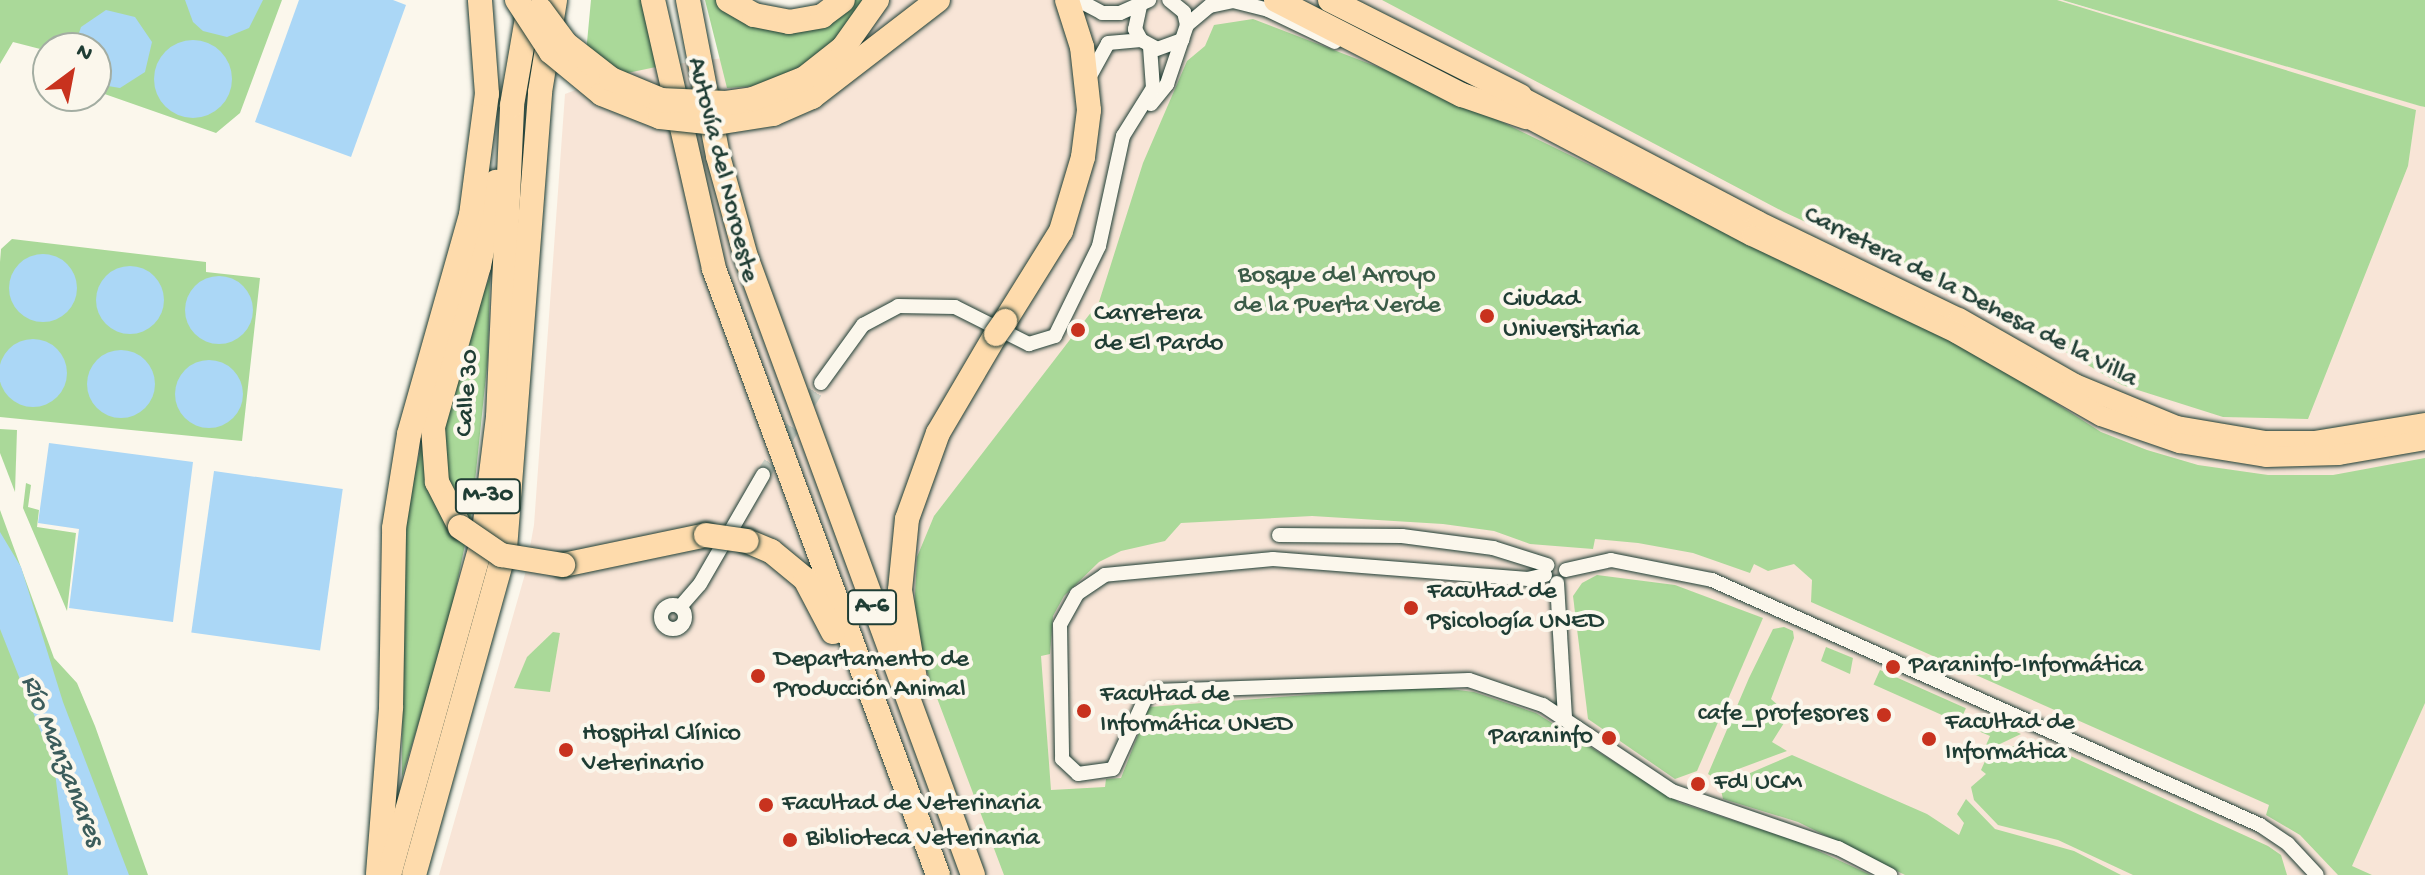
<!DOCTYPE html>
<html>
<head>
<meta charset="utf-8">
<style>
	body { margin:0 }
	#map { position:relative; width:2425px; height:875px; overflow:hidden; background:#fbf7ec; font-family:"Gochi Hand",sans-serif }
	div>[style] { position:absolute }
	[style*='--x'] { left:calc(var(--x)*1px); top:calc(var(--y)*1px); width:calc(var(--w)*1px); rotate:calc(var(--a)*1deg) }
	.built>* { inset:0; background:#f8e5d7 }
	.green>* { inset:0; background:#aad999; transform-origin:0 0 }
	.water>* { inset:0; background:#abd7f6; transform-origin:0 0 }
	.round { border-radius:50% }
	.street-tunnel>* { height:14px; margin-top:-7px; transform-origin:0; background:repeating-linear-gradient(90deg,#cfd2c7 0 14px,transparent 0 21px) }
	.roads { filter:drop-shadow(0 0 2px #1f3d34) drop-shadow(0 0 2px #1f3d34) }
	.street>* { height:14px; margin:-7px; padding:0 7px; transform-origin:7px; border-radius:7px; background:#fbf7ec }
	.street>.ring { margin:-7px; padding:0; box-sizing:content-box; background:none; border:14px solid #fbf7ec; border-radius:50% }
	.primary>* { height:20px; margin:-10px; padding:0 10px; transform-origin:10px; border-radius:10px; background:#fedbac }
	.highway>* { height:24px; margin:-12px; padding:0 12px; transform-origin:12px; border-radius:12px; background:#fedbac }
	.bridges { filter:drop-shadow(0 0 2px #1f3d34) drop-shadow(0 0 2px #1f3d34) }
	.highway-bridge>* { height:24px; margin:-12px; padding:0 12px; transform-origin:12px; border-radius:12px; background:#fedbac }
	.dots>* { width:22px; height:22px; translate:-50% -50%; box-sizing:border-box; border:4px solid #fbf7ec; border-radius:50% }
	span { translate:-50% -50%; white-space:nowrap; text-align:center; line-height:1.15; -webkit-text-stroke:8px #fbf7ec; paint-order:stroke }
	.shield-label span { padding:2px 6px; background:#fbf7ec; border:2px solid; border-radius:6px; -webkit-text-stroke-width:0 }
	.shield-label { font-size:24px; color:#1f3d34; font-weight:700 }
	.street-label { font-size:26px; color:#1f3d34 }
	.park-label { font-size:26px; color:#3b5c48 }
	.poi-label { font-size:26px; color:#1f3d34 }
	.left { translate:0 -50%; text-align:left }
	.right { translate:-100% -50%; text-align:right }
	.water-label { font-size:28px; color:#3b5c5b; font-style:italic }
	.north { position:absolute; left:32px; top:32px; width:80px; height:80px; box-sizing:border-box; background:#fbf7ec; border:2px solid #a3ada2; border-radius:50%; rotate:32deg; font-size:22px; font-weight:700; line-height:32px; text-align:center; color:#1f3d34 }
	.north::after { content:''; display:block; margin:auto; width:28px; height:36px; background:#c8321e; clip-path:polygon(50% 0,100% 100%,50% 72%,0 100%) }
</style>
</head>
<body>
<div id="map">
	<div class="built">
		<div style="clip-path:polygon(871px 0,2061px 0,2425px 107px,2425px 875px,439px 875px,525px 574px,534px 525px,565px 94px,628px 70px,805px 48px)"></div>
	</div>
	<div class="green">
		<div style="clip-path:polygon(0 0,282px 0,240px 113px,216px 133px,96px 91px,96px 48px,60px 46px,48px 51px,13px 42px,0 64px)"></div>
		<div style="clip-path:polygon(591px 0,643px 0,656px 67px,613px 76px,586px 53px)"></div>
		<div style="clip-path:polygon(705px 0,721px 0,786px 28px,843px 0,863px 0,822px 60px,773px 85px,727px 88px)"></div>
		<div style="clip-path:polygon(1382px 0,2057px 0,2416px 110px,2408px 166px,2308px 419px,2223px 417px,2122px 385px,1985px 305px,1784px 212px)"></div>
		<div style="clip-path:polygon(2062px 0,2425px 0,2425px 107px,2420px 106px)"></div>
		<div style="clip-path:polygon(1253px 19px,1430px 87px,1982px 356px,2101px 432px,2147px 450px,2198px 465px,2268px 475px,2333px 475px,2425px 458px,2425px 703px,2352px 866px,2372px 875px,2338px 875px,2300px 835px,2266px 815px,2269px 805px,1811px 602px,1812px 580px,1794px 564px,1768px 571px,1754px 564px,1750px 573px,1693px 553px,1638px 543px,1595px 539px,1593px 549px,1530px 544px,1494px 531px,1443px 524px,1312px 516px,1181px 523px,1165px 541px,1121px 551px,1099px 562px,1064px 596px,1053px 616px,1050px 654px,1041px 656px,1051px 790px,1105px 787px,1106px 779px,1121px 778px,1149px 707px,1426px 686px,1474px 692px,1536px 713px,1680px 803px,1799px 842px,1871px 875px,1004px 875px,926px 669px,914px 612px,917px 557px,934px 516px,1099px 302px,1143px 163px,1187px 61px,1205px 46px,1214px 25px)"></div>
		<div style="clip-path:polygon(12px 239px,206px 262px,206px 272px,260px 278px,242px 441px,0 417px,0 262px,1px 249px)"></div>
		<div style="clip-path:polygon(490px 277px,488px 357px,472px 510px,448px 628px,402px 777px,403px 519px,432px 404px)"></div>
		<div style="clip-path:polygon(0 429px,17px 430px,15px 492px,0 453px)"></div>
		<div style="clip-path:polygon(26px 483px,31px 485px,28px 507px,39px 510px,37px 527px,76px 533px,67px 611px,23px 508px)"></div>
		<div style="clip-path:polygon(0 510px,54px 658px,77px 683px,95px 726px,148px 875px,0 875px)"></div>
		<div style="clip-path:polygon(1597px 575px,1675px 585px,1763px 618px,1697px 771px,1675px 779px,1588px 719px,1573px 596px,1582px 583px)"></div>
		<div style="clip-path:polygon(1784px 627px,1793px 631px,1794px 638px,1771px 699px,1789px 715px,1772px 742px,1787px 751px,1714px 778px,1708px 774px,1749px 678px,1773px 629px)"></div>
		<div style="clip-path:polygon(553px 632px,560px 633px,550px 692px,514px 688px,527px 657px)"></div>
		<div style="clip-path:polygon(1826px 647px,1853px 658px,1850px 674px,1821px 661px)"></div>
		<div style="left:1880px;top:670px;width:94px;height:16px;rotate:24deg"></div>
		<div style="clip-path:polygon(1982px 716px,2021px 734px,1983px 752px,1990px 736px,1976px 730px)"></div>
		<div style="clip-path:polygon(2031px 738px,2268px 846px,2281px 855px,2287px 875px,2133px 875px,2058px 840px,1998px 825px,1974px 800px,1971px 787px,1986px 774px,1981px 770px,1986px 759px)"></div>
		<div style="clip-path:polygon(1792px 755px,1927px 814px,1959px 835px,1964px 823px,1957px 814px,1966px 799px,1995px 829px,2074px 851px,2121px 875px,1905px 875px,1798px 822px,1723px 799px,1720px 786px)"></div>
	</div>
	<div class="water">
		<div style="clip-path:polygon(185px 0,263px 0,249px 28px,227px 37px,203px 31px,193px 22px)"></div>
		<div style="clip-path:polygon(299px 0,393px 0,406px 5px,351px 157px,255px 122px)"></div>
		<div style="clip-path:polygon(106px 10px,135px 17px,152px 42px,145px 72px,120px 88px,96px 84px,96px 48px,74px 48px,81px 27px)"></div>
		<div class="round" style="left:154px;top:40px;width:78px;height:78px"></div>
		<div class="round" style="left:9px;top:254px;width:68px;height:68px"></div>
		<div class="round" style="left:96px;top:266px;width:68px;height:68px"></div>
		<div class="round" style="left:185px;top:276px;width:68px;height:68px"></div>
		<div class="round" style="left:-1px;top:339px;width:68px;height:68px"></div>
		<div class="round" style="left:87px;top:350px;width:68px;height:68px"></div>
		<div class="round" style="left:175px;top:360px;width:68px;height:68px"></div>
		<div style="clip-path:polygon(49px 443px,193px 462px,173px 622px,69px 608px,79px 529px,38px 523px)"></div>
		<div style="left:214px;top:471px;width:130px;height:163px;rotate:8deg"></div>
		<div style="clip-path:polygon(0 532px,21px 567px,63px 702px,129px 875px,68px 875px,54px 765px,0 629px)"></div>
	</div>
	<div class="street-tunnel">
		<div style="--x:763;--y:475;--w:109;--a:-57.8"></div>
	</div>
	<div class="roads">
		<div class="street">
			<div style="--x:1078;--y:0;--w:27;--a:28"></div>
			<div style="--x:1102;--y:13;--w:18;--a:0"></div>
			<div style="--x:1120;--y:13;--w:32;--a:-24"></div>
			<div style="--x:1140;--y:6;--w:24;--a:102"></div>
			<div style="--x:1135;--y:29;--w:13;--a:61"></div>
			<div style="--x:1141;--y:40;--w:18;--a:29"></div>
			<div style="--x:1157;--y:49;--w:27;--a:-20"></div>
			<div style="--x:1187;--y:25;--w:30;--a:-40"></div>
			<div style="--x:1210;--y:6;--w:24;--a:-12"></div>
			<div style="--x:1233;--y:1;--w:36;--a:14"></div>
			<div style="--x:1268;--y:10;--w:74;--a:25.5"></div>
			<div style="--x:1091;--y:74;--w:35;--a:-61"></div>
			<div style="--x:1108;--y:43;--w:33;--a:-5"></div>
			<div style="--x:1151;--y:104;--w:26;--a:-51"></div>
			<div style="--x:1167;--y:84;--w:62;--a:-71.3"></div>
			<div style="--x:1187;--y:25;--w:13;--a:-103"></div>
			<div style="--x:1184;--y:12;--w:19;--a:-141"></div>
			<div style="--x:821;--y:383;--w:72;--a:-54.1"></div>
			<div style="--x:863;--y:325;--w:40;--a:-28"></div>
			<div style="--x:898;--y:306;--w:57;--a:1"></div>
			<div style="--x:955;--y:307;--w:83;--a:26.6"></div>
			<div style="--x:1029;--y:344;--w:27;--a:-17"></div>
			<div style="--x:1055;--y:336;--w:100;--a:-63.9"></div>
			<div style="--x:1099;--y:246;--w:113;--a:-77.7"></div>
			<div style="--x:1123;--y:136;--w:57;--a:-58"></div>
			<div style="--x:1153;--y:88;--w:41;--a:-94.2"></div>
			<div style="--x:1279;--y:535;--w:123;--a:0.5"></div>
			<div style="--x:1402;--y:536;--w:92;--a:7.5"></div>
			<div style="--x:1493;--y:548;--w:57;--a:17.5"></div>
			<div style="--x:1566;--y:570;--w:46;--a:-12.5"></div>
			<div style="--x:1611;--y:560;--w:103;--a:11.2"></div>
			<div style="--x:1712;--y:580;--w:600;--a:24.09"></div>
			<div style="--x:2260;--y:825;--w:34;--a:34"></div>
			<div style="--x:2288;--y:844;--w:42;--a:46.9"></div>
			<div style="--x:1545;--y:575;--w:17;--a:167"></div>
			<div style="--x:1528;--y:579;--w:256;--a:-175.5"></div>
			<div style="--x:1273;--y:559;--w:169;--a:174.6"></div>
			<div style="--x:1105;--y:575;--w:34;--a:146"></div>
			<div style="--x:1077;--y:594;--w:35;--a:119"></div>
			<div style="--x:1060;--y:625;--w:134;--a:89.1"></div>
			<div style="--x:1062;--y:759;--w:22;--a:43"></div>
			<div style="--x:1078;--y:774;--w:35;--a:-8"></div>
			<div style="--x:1113;--y:769;--w:77;--a:-65.4"></div>
			<div style="--x:1145;--y:699;--w:13;--a:-39"></div>
			<div style="--x:1155;--y:691;--w:314;--a:-2"></div>
			<div style="--x:1469;--y:680;--w:78;--a:18.7"></div>
			<div style="--x:1543;--y:705;--w:155;--a:33.7"></div>
			<div style="--x:1672;--y:791;--w:176;--a:19"></div>
			<div style="--x:1838;--y:848;--w:59;--a:27.4"></div>
			<div style="--x:1557;--y:583;--w:136;--a:86.6"></div>
			<div class="ring" style="left:661px;top:605px;width:10px;height:10px"></div>
			<div style="--x:680;--y:607;--w:30;--a:-49"></div>
			<div style="--x:700;--y:584;--w:126;--a:-60"></div>
		</div>
		<div class="primary">
			<div style="--x:1520;--y:96;--w:269;--a:27.7"></div>
			<div style="--x:1758;--y:221;--w:223;--a:25.8"></div>
			<div style="--x:1959;--y:318;--w:133;--a:29.6"></div>
			<div style="--x:2075;--y:384;--w:110;--a:22.4"></div>
			<div style="--x:2177;--y:426;--w:90;--a:9.6"></div>
			<div style="--x:2266;--y:441;--w:48;--a:0"></div>
			<div style="--x:2314;--y:441;--w:112;--a:-9.2"></div>
			<div style="--x:1526;--y:117;--w:255;--a:27.8"></div>
			<div style="--x:1752;--y:236;--w:226;--a:25.4"></div>
			<div style="--x:1956;--y:333;--w:167;--a:29.8"></div>
			<div style="--x:2101;--y:416;--w:83;--a:19.1"></div>
			<div style="--x:2179;--y:443;--w:88;--a:9.1"></div>
			<div style="--x:2266;--y:457;--w:73;--a:-1.6"></div>
			<div style="--x:2339;--y:455;--w:87;--a:-9.9"></div>
		</div>
		<div class="highway">
			<div style="--x:653;--y:0;--w:276;--a:77.2"></div>
			<div style="--x:714;--y:269;--w:646;--a:69.71"></div>
			<div style="--x:688;--y:0;--w:159;--a:79.1"></div>
			<div style="--x:718;--y:156;--w:105;--a:74.5"></div>
			<div style="--x:746;--y:257;--w:658;--a:69.83"></div>
			<div style="--x:728;--y:0;--w:30;--a:30"></div>
			<div style="--x:754;--y:15;--w:36;--a:11"></div>
			<div style="--x:789;--y:22;--w:34;--a:-10"></div>
			<div style="--x:822;--y:16;--w:26;--a:-37"></div>
			<div style="--x:1276;--y:0;--w:209;--a:27.1"></div>
			<div style="--x:1462;--y:95;--w:68;--a:19"></div>
			<div style="--x:1330;--y:0;--w:213;--a:26.8"></div>
			<div style="--x:1005;--y:321;--w:106;--a:-58.1"></div>
			<div style="--x:1061;--y:231;--w:77;--a:-73.4"></div>
			<div style="--x:1083;--y:157;--w:47;--a:-82.7"></div>
			<div style="--x:1089;--y:110;--w:63;--a:-96.3"></div>
			<div style="--x:1082;--y:47;--w:49;--a:-107.7"></div>
			<div style="--x:460;--y:527;--w:51;--a:-117.1"></div>
			<div style="--x:437;--y:482;--w:55;--a:-94.2"></div>
			<div style="--x:433;--y:427;--w:167;--a:-74.1"></div>
			<div style="--x:479;--y:266;--w:86;--a:-78.6"></div>
			<div style="--x:747;--y:541;--w:26;--a:23"></div>
			<div style="--x:771;--y:551;--w:44;--a:39.5"></div>
			<div style="--x:805;--y:579;--w:60;--a:62.2"></div>
			<div style="--x:563;--y:565;--w:146;--a:-11.8"></div>
			<div style="--x:916;--y:685;--w:96;--a:-99.6"></div>
			<div style="--x:900;--y:590;--w:71;--a:-84.4"></div>
			<div style="--x:907;--y:519;--w:91;--a:-70.2"></div>
			<div style="--x:938;--y:433;--w:115;--a:-59.6"></div>
			<div style="--x:378;--y:874;--w:168;--a:-85.5"></div>
			<div style="--x:391;--y:707;--w:179;--a:-89"></div>
			<div style="--x:394;--y:528;--w:95;--a:-80.9"></div>
			<div style="--x:409;--y:434;--w:228;--a:-74.2"></div>
			<div style="--x:471;--y:215;--w:122;--a:-82.5"></div>
			<div style="--x:487;--y:94;--w:94;--a:-94.3"></div>
			<div style="--x:389;--y:875;--w:349;--a:-74.4"></div>
			<div style="--x:483;--y:539;--w:123;--a:-83"></div>
			<div style="--x:498;--y:417;--w:312;--a:-87.4"></div>
			<div style="--x:512;--y:105;--w:106;--a:-80.2"></div>
			<div style="--x:414;--y:875;--w:338;--a:-74.4"></div>
			<div style="--x:505;--y:549;--w:458;--a:-85.6"></div>
			<div style="--x:540;--y:92;--w:93;--a:-80.7"></div>
		</div>
	</div>
	<div class="bridges">
		<div class="highway-bridge">
			<div style="--x:517;--y:0;--w:62;--a:56.8"></div>
			<div style="--x:551;--y:52;--w:66;--a:39.5"></div>
			<div style="--x:602;--y:94;--w:62;--a:21.6"></div>
			<div style="--x:660;--y:117;--w:56;--a:6.1"></div>
			<div style="--x:716;--y:123;--w:58;--a:-9"></div>
			<div style="--x:773;--y:114;--w:43;--a:-23.6"></div>
			<div style="--x:812;--y:97;--w:159;--a:-37.6"></div>
			<div style="--x:540;--y:9;--w:44;--a:53.4"></div>
			<div style="--x:566;--y:44;--w:57;--a:37.9"></div>
			<div style="--x:611;--y:79;--w:54;--a:22.8"></div>
			<div style="--x:661;--y:100;--w:65;--a:2.6"></div>
			<div style="--x:726;--y:103;--w:27;--a:-8"></div>
			<div style="--x:753;--y:99;--w:56;--a:-22"></div>
			<div style="--x:805;--y:78;--w:48;--a:-38.3"></div>
			<div style="--x:843;--y:48;--w:59;--a:-54.7"></div>
			<div style="--x:996;--y:334;--w:16;--a:-55"></div>
			<div style="--x:460;--y:527;--w:50;--a:34.3"></div>
			<div style="--x:501;--y:555;--w:63;--a:9.2"></div>
			<div style="--x:706;--y:535;--w:41;--a:8.3"></div>
		</div>
	</div>
	<div class="dots">
		<div style="left:1487px;top:316px;background:#c8321e"></div>
		<div style="left:1078px;top:330px;background:#c8321e"></div>
		<div style="left:1411px;top:608px;background:#c8321e"></div>
		<div style="left:1893px;top:667px;background:#c8321e"></div>
		<div style="left:758px;top:676px;background:#c8321e"></div>
		<div style="left:1084px;top:711px;background:#c8321e"></div>
		<div style="left:1884px;top:715px;background:#c8321e"></div>
		<div style="left:1609px;top:738px;background:#c8321e"></div>
		<div style="left:1929px;top:739px;background:#c8321e"></div>
		<div style="left:566px;top:750px;background:#c8321e"></div>
		<div style="left:1698px;top:784px;background:#c8321e"></div>
		<div style="left:766px;top:805px;background:#c8321e"></div>
		<div style="left:790px;top:840px;background:#c8321e"></div>
	</div>
	<div class="shield-label">
		<span style="left:488px;top:496px">M-30</span>
		<span style="left:872px;top:607px">A-6</span>
	</div>
	<div class="street-label">
		<span style="left:721px;top:170px;rotate:76deg">Autovía del Noroeste</span>
		<span style="left:1970px;top:298px;rotate:27deg">Carretera de la Dehesa de la Villa</span>
		<span style="left:469px;top:393px;rotate:-86deg">Calle 30</span>
	</div>
	<div class="park-label">
		<span style="left:1337px;top:292px">Bosque del Arroyo<br>de la Puerta Verde</span>
	</div>
	<div class="poi-label">
		<span class="left" style="left:1503px;top:316px">Ciudad<br>Universitaria</span>
		<span class="left" style="left:1094px;top:330px">Carretera<br>de El Pardo</span>
		<span class="left" style="left:1427px;top:608px">Facultad de<br>Psicología UNED</span>
		<span class="left" style="left:774px;top:676px">Departamento de<br>Producción Animal</span>
		<span class="left" style="left:1909px;top:667px">Paraninfo-Informática</span>
		<span class="left" style="left:1100px;top:711px">Facultad de<br>Informática UNED</span>
		<span class="right" style="left:1868px;top:715px">cafe_profesores</span>
		<span class="left" style="left:1945px;top:739px">Facultad de<br>Informática</span>
		<span class="left" style="left:582px;top:750px">Hospital Clínico<br>Veterinario</span>
		<span class="right" style="left:1593px;top:738px">Paraninfo</span>
		<span class="left" style="left:1714px;top:784px">FdI UCM</span>
		<span class="left" style="left:782px;top:805px">Facultad de Veterinaria</span>
		<span class="left" style="left:806px;top:840px">Biblioteca Veterinaria</span>
	</div>
	<div class="water-label">
		<span style="left:61px;top:761px;rotate:68deg">Río Manzanares</span>
	</div>
	<div class="north">N</div>
</div>
</body>
</html>
